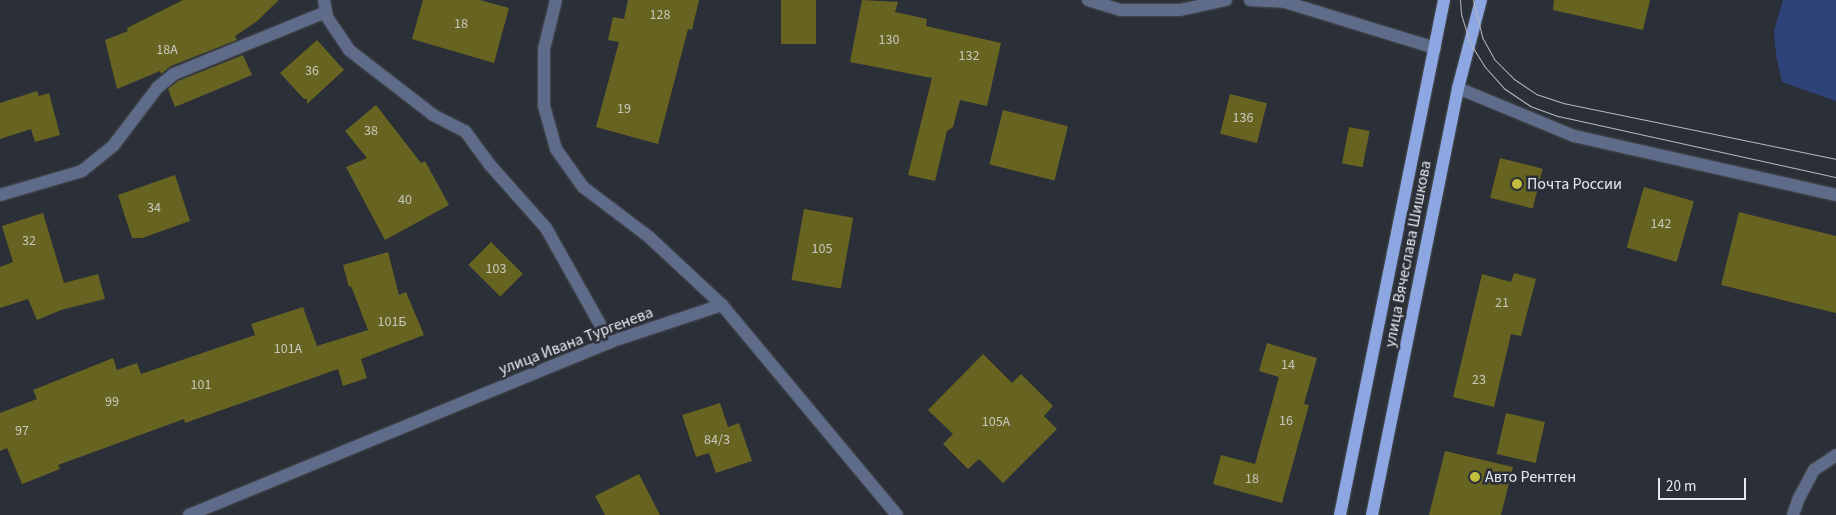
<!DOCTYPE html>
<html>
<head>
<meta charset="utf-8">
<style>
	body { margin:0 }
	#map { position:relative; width:1836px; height:515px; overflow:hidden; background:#2b2f37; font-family:"Source Sans 3",sans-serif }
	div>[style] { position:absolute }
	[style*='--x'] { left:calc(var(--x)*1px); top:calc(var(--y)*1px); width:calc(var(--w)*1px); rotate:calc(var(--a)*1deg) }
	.green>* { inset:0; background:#2d437a }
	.building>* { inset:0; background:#676421; transform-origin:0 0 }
	.roads { filter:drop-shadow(0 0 1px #494d54) drop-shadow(0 0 1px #494d54) }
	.lane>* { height:12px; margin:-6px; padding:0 6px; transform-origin:6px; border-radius:6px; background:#5f6c89 }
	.street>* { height:12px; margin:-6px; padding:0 6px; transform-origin:6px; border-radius:6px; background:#5f6c89 }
	.primary>* { height:12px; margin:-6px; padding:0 6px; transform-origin:6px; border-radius:6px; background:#8da7e3 }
	.tram>* { height:1px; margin:-0.5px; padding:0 0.5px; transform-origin:0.5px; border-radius:0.5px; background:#b6b9bf }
	.dots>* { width:14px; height:14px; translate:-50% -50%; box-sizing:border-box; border:2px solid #2b2f37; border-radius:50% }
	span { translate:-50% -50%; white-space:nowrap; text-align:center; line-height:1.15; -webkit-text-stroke:5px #2b2f37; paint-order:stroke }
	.number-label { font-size:14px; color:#c7c8bc }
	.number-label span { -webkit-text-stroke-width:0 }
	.poi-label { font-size:16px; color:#e7e9ef }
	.left { translate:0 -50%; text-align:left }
	.street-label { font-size:16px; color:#e7e9ef }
	.scale { position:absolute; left:1658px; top:478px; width:88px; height:22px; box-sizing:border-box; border:2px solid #e7e9ef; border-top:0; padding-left:6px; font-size:15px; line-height:18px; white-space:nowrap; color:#e7e9ef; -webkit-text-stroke:4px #2b2f37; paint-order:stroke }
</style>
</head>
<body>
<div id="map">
	<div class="green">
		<div style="clip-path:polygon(1783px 0,1836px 0,1836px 101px,1782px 82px,1776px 55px,1774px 31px)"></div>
	</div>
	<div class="building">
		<div style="clip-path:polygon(183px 0,279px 0,256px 22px,235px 36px,237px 40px,171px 66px,161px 74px,160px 71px,117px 89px,105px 40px,128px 31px,127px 28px)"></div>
		<div style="clip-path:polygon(423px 0,480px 0,509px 8px,494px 63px,412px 39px)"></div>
		<div style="clip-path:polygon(628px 0,699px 0,692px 30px,688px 29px,658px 144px,596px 127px,619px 42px,608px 40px,613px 17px,624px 19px)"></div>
		<div style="left:781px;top:0;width:35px;height:44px"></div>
		<div style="clip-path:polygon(862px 0,898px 2px,895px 12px,927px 19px,926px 26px,1001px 43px,987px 106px,960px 100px,953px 127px,947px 131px,935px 181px,908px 175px,932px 78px,850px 62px)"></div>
		<div style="clip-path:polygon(1554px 0,1650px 0,1643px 30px,1553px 10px)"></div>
		<div style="clip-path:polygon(317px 40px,344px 70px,307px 104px,307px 99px,304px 99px,280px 73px)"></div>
		<div style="clip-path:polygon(243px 55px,252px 75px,175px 107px,168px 89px,178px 81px)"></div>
		<div style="clip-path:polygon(37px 91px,39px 96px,49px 93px,60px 135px,35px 142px,31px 129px,0 139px,0 103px)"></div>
		<div style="left:1230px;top:94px;width:38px;height:41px;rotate:14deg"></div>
		<div style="clip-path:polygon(376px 105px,421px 163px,425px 161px,449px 205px,385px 240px,346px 167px,367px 158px,345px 131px)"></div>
		<div style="left:1003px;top:110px;width:67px;height:56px;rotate:14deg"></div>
		<div style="left:1349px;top:127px;width:21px;height:37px;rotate:11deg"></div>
		<div style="left:1500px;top:158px;width:44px;height:41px;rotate:14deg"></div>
		<div style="clip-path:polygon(175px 175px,190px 221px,142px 238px,132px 238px,118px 195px)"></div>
		<div style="left:1644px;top:187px;width:52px;height:63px;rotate:16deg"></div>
		<div style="left:804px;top:209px;width:50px;height:72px;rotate:10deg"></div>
		<div style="clip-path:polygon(1739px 212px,1836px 236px,1836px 313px,1721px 285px)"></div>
		<div style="clip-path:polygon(43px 213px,64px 283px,98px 274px,105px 299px,61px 310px,37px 320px,28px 299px,0 308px,0 267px,13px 262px,2px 226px)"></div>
		<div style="left:491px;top:242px;width:45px;height:32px;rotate:45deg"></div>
		<div style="clip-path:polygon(388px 252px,399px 295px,406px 292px,424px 335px,361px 359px,367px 378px,343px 386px,338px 369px,185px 423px,184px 419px,58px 465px,60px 469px,22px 484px,7px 448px,0 451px,0 413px,37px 399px,33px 390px,113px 358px,117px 370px,137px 363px,141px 374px,255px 335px,251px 324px,303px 307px,317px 346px,368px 330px,351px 286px,349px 287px,343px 265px)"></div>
		<div style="clip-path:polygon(1514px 273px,1536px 279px,1521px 336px,1511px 334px,1494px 407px,1453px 397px,1482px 274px,1511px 282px)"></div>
		<div style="clip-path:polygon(1267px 343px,1317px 358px,1304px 404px,1309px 405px,1282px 503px,1213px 484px,1221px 455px,1255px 464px,1279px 377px,1259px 371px)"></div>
		<div style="clip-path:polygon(983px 354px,1012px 383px,1021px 374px,1053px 406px,1044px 416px,1057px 429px,1003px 483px,979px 459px,968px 469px,943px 444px,953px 434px,928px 410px)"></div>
		<div style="clip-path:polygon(720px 403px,728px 427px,739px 423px,752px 461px,716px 473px,709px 453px,696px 457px,682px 415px)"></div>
		<div style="left:1506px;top:413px;width:40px;height:42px;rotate:13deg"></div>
		<div style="clip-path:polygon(1445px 451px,1513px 467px,1501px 515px,1429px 515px)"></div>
		<div style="clip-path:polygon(639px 474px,660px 515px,605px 515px,595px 496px)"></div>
	</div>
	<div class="roads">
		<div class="lane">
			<div style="--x:324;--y:0;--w:17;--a:80"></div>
			<div style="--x:327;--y:17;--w:40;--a:56"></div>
			<div style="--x:349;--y:50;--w:106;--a:37.7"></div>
			<div style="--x:433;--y:115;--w:36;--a:27"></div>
			<div style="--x:465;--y:131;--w:42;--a:53.7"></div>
			<div style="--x:490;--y:165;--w:84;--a:48.4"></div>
			<div style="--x:546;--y:228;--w:131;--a:60.7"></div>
			<div style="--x:0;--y:195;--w:85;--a:-16.3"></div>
			<div style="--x:82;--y:171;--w:40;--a:-39"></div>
			<div style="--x:113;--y:146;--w:74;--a:-52.7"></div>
			<div style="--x:158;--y:87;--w:21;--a:-39"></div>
			<div style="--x:174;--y:74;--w:164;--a:-22.2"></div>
			<div style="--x:1793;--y:515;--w:18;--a:-71"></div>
			<div style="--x:1799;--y:498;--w:32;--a:-62"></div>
			<div style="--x:1814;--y:470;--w:27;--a:-34"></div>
		</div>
		<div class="street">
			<div style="--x:556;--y:0;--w:50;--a:103.8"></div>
			<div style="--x:544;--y:49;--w:57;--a:90"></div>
			<div style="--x:544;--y:106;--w:45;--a:74.4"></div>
			<div style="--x:556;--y:149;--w:47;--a:54.6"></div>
			<div style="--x:583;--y:187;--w:83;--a:37.1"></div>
			<div style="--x:649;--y:237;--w:100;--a:43"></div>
			<div style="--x:722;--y:305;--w:273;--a:50.2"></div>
			<div style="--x:1088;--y:0;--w:34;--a:17"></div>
			<div style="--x:1121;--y:10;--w:59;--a:0"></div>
			<div style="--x:1180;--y:10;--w:47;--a:-12.3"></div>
			<div style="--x:1250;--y:0;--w:35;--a:3"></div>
			<div style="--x:1285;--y:2;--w:157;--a:17"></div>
			<div style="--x:1458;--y:88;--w:126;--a:22.5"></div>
			<div style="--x:1574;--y:136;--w:269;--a:12.7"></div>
			<div style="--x:189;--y:515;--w:455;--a:-22.3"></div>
			<div style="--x:610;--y:342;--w:118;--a:-18.3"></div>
		</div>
		<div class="primary">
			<div style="--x:1340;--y:515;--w:525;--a:-78.58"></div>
			<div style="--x:1372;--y:515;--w:436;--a:-78.6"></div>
			<div style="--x:1458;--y:88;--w:91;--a:-75.4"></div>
		</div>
	</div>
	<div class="tram">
		<div style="--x:1460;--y:0;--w:14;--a:86"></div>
		<div style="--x:1461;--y:14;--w:30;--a:73"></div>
		<div style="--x:1470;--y:43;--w:28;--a:58"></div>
		<div style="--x:1485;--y:67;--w:30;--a:48"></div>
		<div style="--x:1505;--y:89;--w:30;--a:34"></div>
		<div style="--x:1530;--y:106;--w:30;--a:20"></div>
		<div style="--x:1558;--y:116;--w:285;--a:12.4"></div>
		<div style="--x:1473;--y:0;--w:38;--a:76"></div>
		<div style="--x:1482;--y:37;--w:26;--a:61"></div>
		<div style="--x:1495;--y:60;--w:27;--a:45"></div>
		<div style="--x:1514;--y:79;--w:27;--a:34"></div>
		<div style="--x:1536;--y:94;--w:28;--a:18"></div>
		<div style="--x:1563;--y:103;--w:279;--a:11.6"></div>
	</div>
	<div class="dots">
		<div style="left:1517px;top:184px;background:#c3bd3e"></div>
		<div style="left:1475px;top:477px;background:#c3bd3e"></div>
	</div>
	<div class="number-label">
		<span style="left:660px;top:15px">128</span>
		<span style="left:461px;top:24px">18</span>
		<span style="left:889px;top:40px">130</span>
		<span style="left:167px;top:50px">18А</span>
		<span style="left:969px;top:56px">132</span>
		<span style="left:312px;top:71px">36</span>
		<span style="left:624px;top:109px">19</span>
		<span style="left:1243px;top:118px">136</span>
		<span style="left:371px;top:131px">38</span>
		<span style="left:405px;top:200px">40</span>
		<span style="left:154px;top:208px">34</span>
		<span style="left:1661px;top:224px">142</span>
		<span style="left:29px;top:241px">32</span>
		<span style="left:822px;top:249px">105</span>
		<span style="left:496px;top:269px">103</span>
		<span style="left:1502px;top:303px">21</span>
		<span style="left:392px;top:322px">101Б</span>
		<span style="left:288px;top:349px">101А</span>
		<span style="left:1288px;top:365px">14</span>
		<span style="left:1479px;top:380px">23</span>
		<span style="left:201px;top:385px">101</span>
		<span style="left:112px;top:402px">99</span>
		<span style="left:1286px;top:421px">16</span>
		<span style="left:996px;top:422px">105А</span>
		<span style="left:22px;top:431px">97</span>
		<span style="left:717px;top:440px">84/3</span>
		<span style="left:1252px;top:479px">18</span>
	</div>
	<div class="poi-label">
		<span class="left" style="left:1527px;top:184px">Почта России</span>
		<span class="left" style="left:1485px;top:477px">Авто Рентген</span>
	</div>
	<div class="street-label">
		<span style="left:1408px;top:254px;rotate:-79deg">улица Вячеслава Шишкова</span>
		<span style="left:576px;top:341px;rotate:-21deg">улица Ивана Тургенева</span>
	</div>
	<div class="scale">20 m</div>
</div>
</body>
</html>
